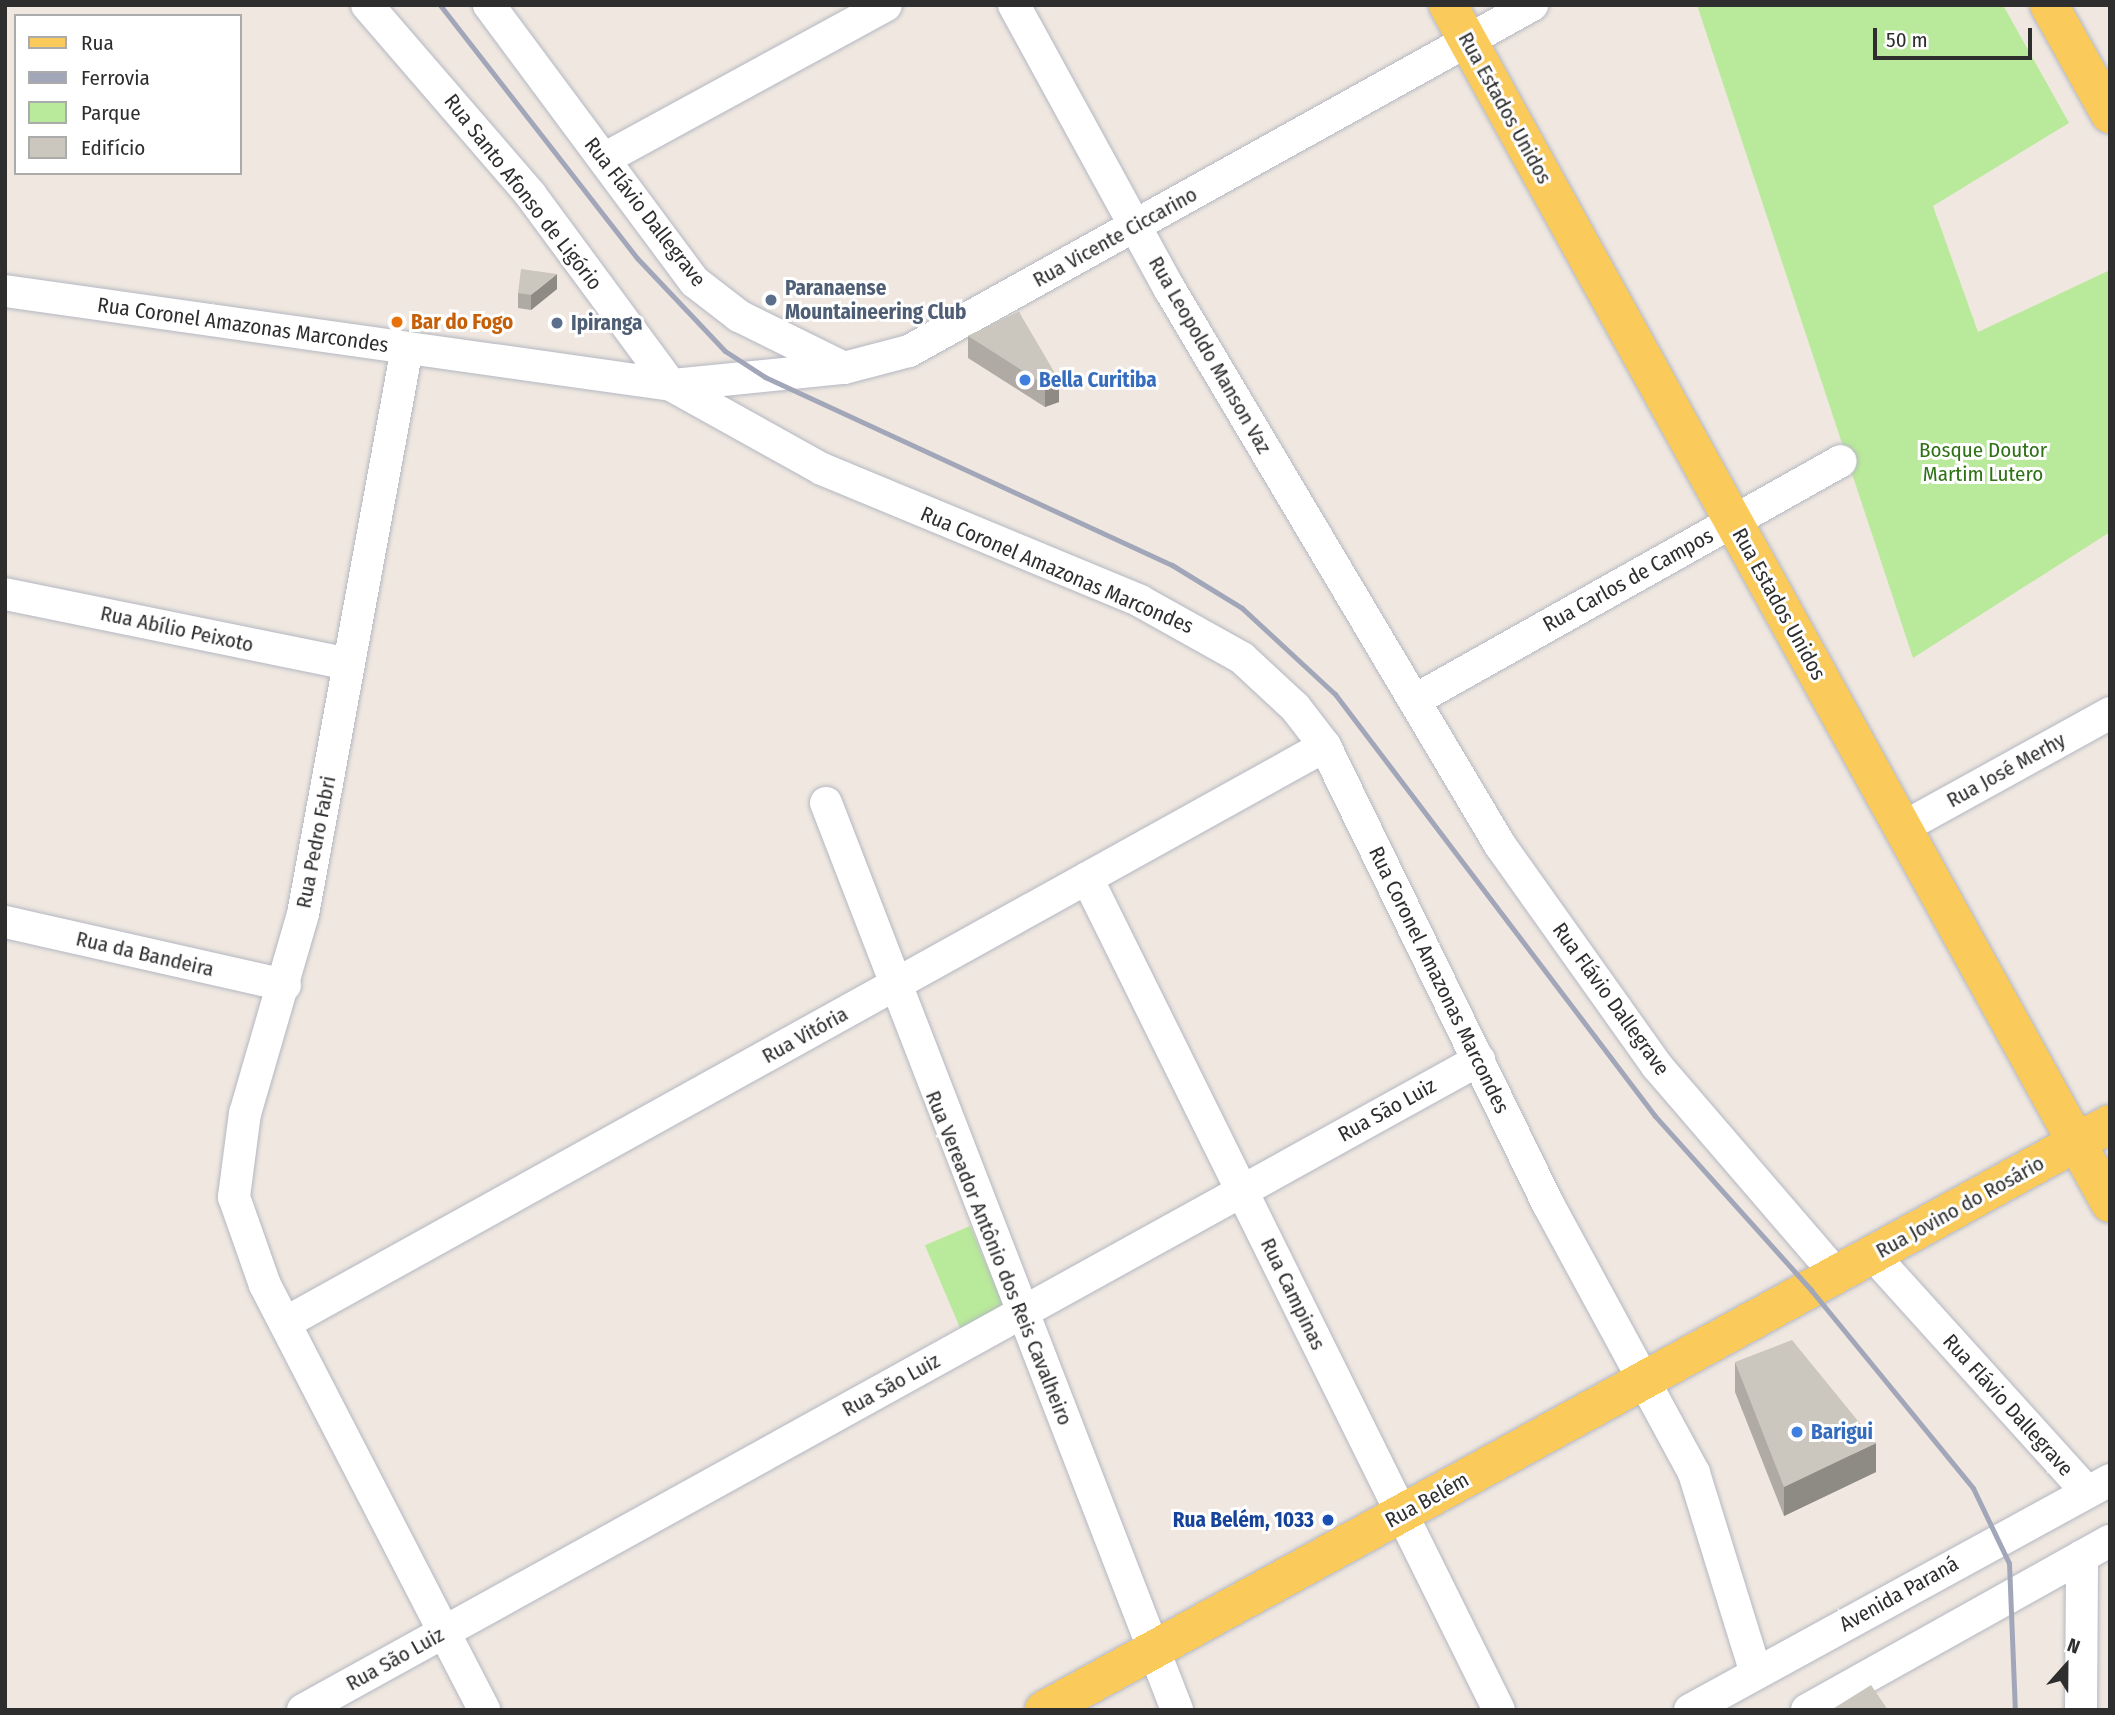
<!DOCTYPE html>
<html>
<head>
<meta charset="utf-8">
<style>
	body { margin:0 }
	#map { position:relative; width:2115px; height:1715px; overflow:hidden; background:#f0e8e0; font-family:"Fira Sans Condensed",sans-serif }
	div>[style] { position:absolute }
	[style*='--x'] { left:calc(var(--x)*1px); top:calc(var(--y)*1px); width:calc(var(--w)*1px); rotate:calc(var(--a)*1deg) }
	.green>* { inset:0; background:#b9e99a; transform-origin:0 0 }
	.roads { filter:drop-shadow(0 0 2px #b4b7c2) drop-shadow(0 0 2px #b4b7c2) }
	.minor>* { height:32px; margin:-16px; padding:0 16px; transform-origin:16px; border-radius:16px; background:#fff }
	.major>* { height:38px; margin:-19px; padding:0 19px; transform-origin:19px; border-radius:19px; background:#facb5b }
	.rail>* { height:5px; margin:-2.5px; padding:0 2.5px; transform-origin:2.5px; border-radius:2.5px; background:#a2a6b9 }
	.wall>* { inset:0; background:#afaaa3 }
	.shaded-wall>* { inset:0; background:#8e8b85 }
	.building>* { inset:0; background:#cbc6be }
	.dots>* { width:19px; height:19px; translate:-50% -50%; box-sizing:border-box; border:4px solid #fff; border-radius:50% }
	span { translate:-50% -50%; white-space:nowrap; text-align:center; line-height:1.15; -webkit-text-stroke:6px #fff; paint-order:stroke }
	.street-label { font-size:21px; color:#2e2e2e }
	.service-label { font-size:21px; color:#4e5e75; font-weight:700 }
	.left { translate:0 -50%; text-align:left }
	.food-label { font-size:21px; color:#c56008; font-weight:700 }
	.shop-label { font-size:21px; color:#366cbe; font-weight:700 }
	.park-label { font-size:21px; color:#2f7216 }
	.transit-label { font-size:21px; color:#164399; font-weight:700 }
	.right { translate:-100% -50%; text-align:right }
	.frame { position:absolute; inset:0; border:7px solid #2e2e2e; pointer-events:none }
	.legend { position:absolute; left:14px; top:14px; width:228px; height:161px; box-sizing:border-box; background:#fff; border:2px solid #ababab; margin:0; padding:9px 12px; list-style:none; font-size:21px; color:#2e2e2e }
	.legend li { display:flex; align-items:center; gap:14px; height:35px }
	.legend b { width:35px; border:2px solid #ababab }
	.north { position:absolute; left:2031px; top:1631px; width:70px; height:70px; -webkit-text-stroke:5px #fff; paint-order:stroke; rotate:21deg; font-size:19px; font-weight:700; line-height:28px; text-align:center; color:#2e2e2e }
	.north::after { content:''; display:block; margin:auto; width:24px; height:32px; background:#2e2e2e; clip-path:polygon(50% 0,100% 100%,50% 72%,0 100%) }
	.scale { position:absolute; left:1873px; top:28px; width:159px; height:32px; box-sizing:border-box; border:4px solid #2e2e2e; border-top:0; padding-left:9px; font-size:21px; line-height:24px; white-space:nowrap; color:#2e2e2e; -webkit-text-stroke:5px #fff; paint-order:stroke }
</style>
</head>
<body>
<div id="map">
	<div class="green">
		<div style="clip-path:polygon(1697px 5px,2003px 5px,2069px 123px,1933px 206px,1978px 332px,2110px 270px,2110px 532px,1913px 658px)"></div>
		<div style="left:970px;top:1226px;width:90px;height:49px;rotate:67deg"></div>
	</div>
	<div class="roads">
		<div class="minor">
			<div style="--x:367;--y:5;--w:250;--a:49.2"></div>
			<div style="--x:530;--y:194;--w:237;--a:53.6"></div>
			<div style="--x:489;--y:5;--w:345;--a:53.4"></div>
			<div style="--x:695;--y:282;--w:56;--a:37.7"></div>
			<div style="--x:739;--y:316;--w:117;--a:26.3"></div>
			<div style="--x:1014;--y:5;--w:323;--a:61.3"></div>
			<div style="--x:1169;--y:288;--w:648;--a:59.28"></div>
			<div style="--x:1500;--y:845;--w:271;--a:54.6"></div>
			<div style="--x:1657;--y:1066;--w:276;--a:49.3"></div>
			<div style="--x:604;--y:159;--w:321;--a:-28.6"></div>
			<div style="--x:5;--y:291;--w:673;--a:8.03"></div>
			<div style="--x:671;--y:385;--w:173;--a:29.1"></div>
			<div style="--x:822;--y:469;--w:344;--a:22.5"></div>
			<div style="--x:1140;--y:601;--w:117;--a:29.2"></div>
			<div style="--x:1242;--y:658;--w:72;--a:42.8"></div>
			<div style="--x:1295;--y:707;--w:49;--a:52.4"></div>
			<div style="--x:1325;--y:746;--w:509;--a:64.04"></div>
			<div style="--x:1548;--y:1204;--w:306;--a:61.5"></div>
			<div style="--x:1694;--y:1473;--w:209;--a:72.8"></div>
			<div style="--x:407;--y:348;--w:575;--a:100.41"></div>
			<div style="--x:303;--y:914;--w:207;--a:106.2"></div>
			<div style="--x:245;--y:1113;--w:85;--a:97.5"></div>
			<div style="--x:234;--y:1197;--w:93;--a:70.6"></div>
			<div style="--x:265;--y:1285;--w:478;--a:62.7"></div>
			<div style="--x:673;--y:385;--w:172;--a:-5.7"></div>
			<div style="--x:844;--y:368;--w:67;--a:-14.7"></div>
			<div style="--x:909;--y:351;--w:713;--a:-29.05"></div>
			<div style="--x:5;--y:594;--w:350;--a:11.5"></div>
			<div style="--x:1415;--y:700;--w:488;--a:-29.3"></div>
			<div style="--x:826;--y:803;--w:973;--a:68.84"></div>
			<div style="--x:1902;--y:828;--w:238;--a:-28.9"></div>
			<div style="--x:1087;--y:878;--w:928;--a:63.66"></div>
			<div style="--x:5;--y:922;--w:287;--a:12.7"></div>
			<div style="--x:1873;--y:1255;--w:319;--a:47.9"></div>
			<div style="--x:285;--y:1323;--w:1189;--a:-29.02"></div>
			<div style="--x:303;--y:1710;--w:1344;--a:-28.93"></div>
			<div style="--x:1690;--y:1710;--w:479;--a:-28.7"></div>
			<div style="--x:1807;--y:1710;--w:347;--a:-29.2"></div>
			<div style="--x:2081;--y:1710;--w:154;--a:-89.6"></div>
		</div>
		<div class="major">
			<div style="--x:1448;--y:5;--w:1369;--a:61.08"></div>
			<div style="--x:2049;--y:5;--w:125;--a:60.8"></div>
			<div style="--x:1044;--y:1710;--w:1216;--a:-28.8"></div>
		</div>
	</div>
	<div class="rail">
		<div style="--x:440;--y:5;--w:321;--a:52.1"></div>
		<div style="--x:637;--y:258;--w:128;--a:46.6"></div>
		<div style="--x:725;--y:351;--w:48;--a:33"></div>
		<div style="--x:765;--y:377;--w:448;--a:24.8"></div>
		<div style="--x:1172;--y:565;--w:82;--a:31.6"></div>
		<div style="--x:1242;--y:608;--w:127;--a:42.8"></div>
		<div style="--x:1335;--y:694;--w:530;--a:52.83"></div>
		<div style="--x:1655;--y:1116;--w:234;--a:48.1"></div>
		<div style="--x:1811;--y:1290;--w:256;--a:50.7"></div>
		<div style="--x:1973;--y:1488;--w:83;--a:64.4"></div>
		<div style="--x:2009;--y:1563;--w:147;--a:87.7"></div>
	</div>
	<div class="wall">
		<div style="clip-path:polygon(557px 289px,531px 310px,518px 308px,518px 293px)"></div>
		<div style="clip-path:polygon(1019px 312px,1059px 402px,1045px 407px,968px 358px,968px 336px)"></div>
		<div style="clip-path:polygon(1735px 1362px,1876px 1472px,1784px 1516px,1735px 1392px)"></div>
	</div>
	<div class="shaded-wall">
		<div style="clip-path:polygon(557px 274px,557px 289px,531px 310px,531px 295px)"></div>
		<div style="clip-path:polygon(1059px 380px,1059px 402px,1045px 407px,1045px 385px)"></div>
		<div style="clip-path:polygon(1876px 1443px,1876px 1472px,1784px 1516px,1784px 1487px)"></div>
	</div>
	<div class="building">
		<div style="clip-path:polygon(521px 269px,557px 274px,531px 295px,518px 293px)"></div>
		<div style="clip-path:polygon(1019px 312px,1059px 380px,1045px 385px,968px 336px)"></div>
		<div style="clip-path:polygon(1792px 1340px,1876px 1443px,1784px 1487px,1735px 1362px)"></div>
		<div style="clip-path:polygon(1871px 1685px,1888px 1710px,1831px 1710px)"></div>
	</div>
	<div class="dots">
		<div style="left:771px;top:300px;background:#5c6f8a"></div>
		<div style="left:397px;top:322px;background:#e8710a"></div>
		<div style="left:557px;top:323px;background:#5c6f8a"></div>
		<div style="left:1025px;top:380px;background:#3f7fe0"></div>
		<div style="left:1797px;top:1432px;background:#3f7fe0"></div>
		<div style="left:1328px;top:1520px;background:#1a4fb4"></div>
	</div>
	<div class="street-label">
		<span style="left:1505px;top:108px;rotate:61deg">Rua Estados Unidos</span>
		<span style="left:523px;top:192px;rotate:52deg">Rua Santo Afonso de Ligório</span>
		<span style="left:645px;top:212px;rotate:52deg">Rua Flávio Dallegrave</span>
		<span style="left:1115px;top:237px;rotate:-29deg">Rua Vicente Ciccarino</span>
		<span style="left:243px;top:325px;rotate:8deg">Rua Coronel Amazonas Marcondes</span>
		<span style="left:1210px;top:355px;rotate:60deg">Rua Leopoldo Manson Vaz</span>
		<span style="left:1057px;top:570px;rotate:23deg">Rua Coronel Amazonas Marcondes</span>
		<span style="left:1628px;top:580px;rotate:-29deg">Rua Carlos de Campos</span>
		<span style="left:1779px;top:604px;rotate:61deg">Rua Estados Unidos</span>
		<span style="left:177px;top:629px;rotate:12deg">Rua Abílio Peixoto</span>
		<span style="left:2006px;top:770px;rotate:-29deg">Rua José Merhy</span>
		<span style="left:316px;top:842px;rotate:-79deg">Rua Pedro Fabri</span>
		<span style="left:145px;top:954px;rotate:13deg">Rua da Bandeira</span>
		<span style="left:1439px;top:980px;rotate:64deg">Rua Coronel Amazonas Marcondes</span>
		<span style="left:1611px;top:999px;rotate:54deg">Rua Flávio Dallegrave</span>
		<span style="left:805px;top:1035px;rotate:-29deg">Rua Vitória</span>
		<span style="left:1387px;top:1110px;rotate:-29deg">Rua São Luiz</span>
		<span style="left:1960px;top:1207px;rotate:-29deg">Rua Jovino do Rosário</span>
		<span style="left:999px;top:1258px;rotate:68deg">Rua Vereador Antônio dos Reis Cavalheiro</span>
		<span style="left:1293px;top:1294px;rotate:64deg">Rua Campinas</span>
		<span style="left:891px;top:1385px;rotate:-29deg">Rua São Luiz</span>
		<span style="left:2008px;top:1405px;rotate:48deg">Rua Flávio Dallegrave</span>
		<span style="left:1427px;top:1500px;rotate:-29deg">Rua Belém</span>
		<span style="left:1899px;top:1594px;rotate:-29deg">Avenida Paraná</span>
		<span style="left:395px;top:1659px;rotate:-29deg">Rua São Luiz</span>
	</div>
	<div class="service-label">
		<span class="left" style="left:785px;top:300px">Paranaense<br>Mountaineering Club</span>
		<span class="left" style="left:571px;top:323px">Ipiranga</span>
	</div>
	<div class="food-label">
		<span class="left" style="left:411px;top:322px">Bar do Fogo</span>
	</div>
	<div class="shop-label">
		<span class="left" style="left:1039px;top:380px">Bella Curitiba</span>
		<span class="left" style="left:1811px;top:1432px">Barigui</span>
	</div>
	<div class="park-label">
		<span style="left:1983px;top:462px">Bosque Doutor<br>Martim Lutero</span>
	</div>
	<div class="transit-label">
		<span class="right" style="left:1314px;top:1520px">Rua Belém, 1033</span>
	</div>
	<div class="frame"></div>
	<ul class="legend">
	<li><b style="height:9px;background:#facb5b"></b>Rua</li>
	<li><b style="height:9px;background:#a2a6b9"></b>Ferrovia</li>
	<li><b style="height:19px;background:#b9e99a"></b>Parque</li>
	<li><b style="height:19px;background:#cbc6be"></b>Edifício</li>
	</ul>
	<div class="north">N</div>
	<div class="scale">50 m</div>
</div>
</body>
</html>
